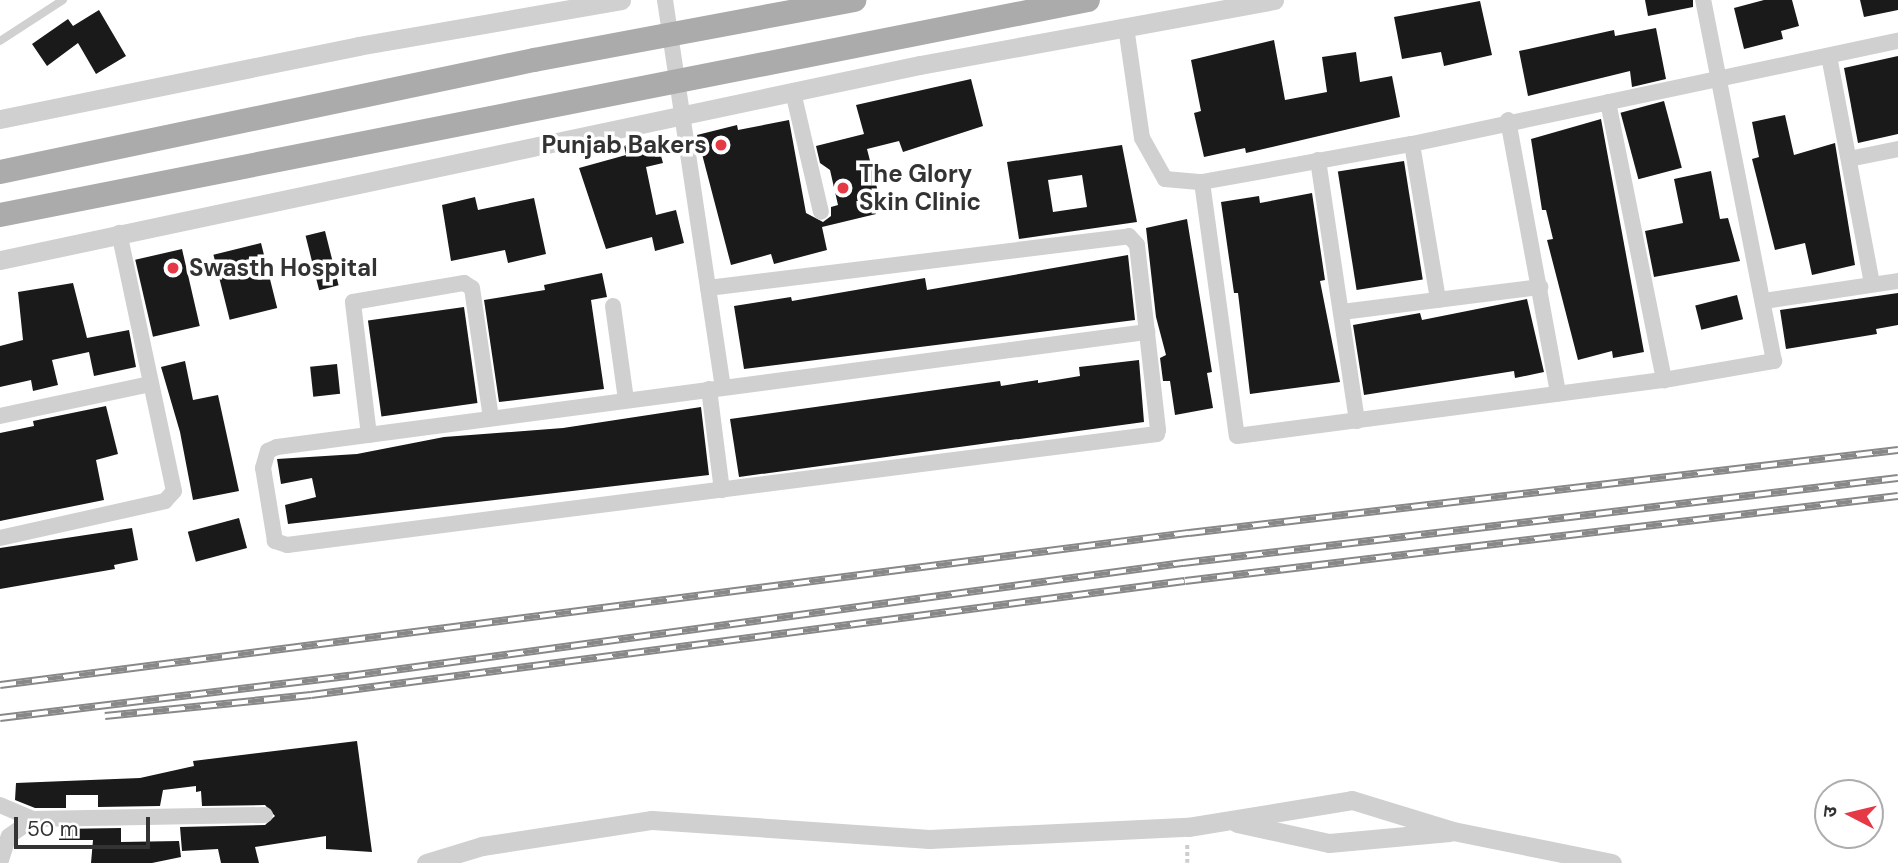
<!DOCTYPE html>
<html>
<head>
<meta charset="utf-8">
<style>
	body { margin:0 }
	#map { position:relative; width:1898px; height:863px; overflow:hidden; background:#fff; font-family:"DM Sans","Noto Sans Devanagari",sans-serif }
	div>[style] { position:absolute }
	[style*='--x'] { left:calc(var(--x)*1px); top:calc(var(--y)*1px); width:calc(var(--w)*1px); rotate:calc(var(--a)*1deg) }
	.building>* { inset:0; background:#1a1a1a; transform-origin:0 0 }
	.path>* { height:3.5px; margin-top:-1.75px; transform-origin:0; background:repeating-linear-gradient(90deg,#cdcdcd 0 3.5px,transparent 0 7px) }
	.service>* { height:8px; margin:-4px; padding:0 4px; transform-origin:4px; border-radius:4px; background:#d0d0d0 }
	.minor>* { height:16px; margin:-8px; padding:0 8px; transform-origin:8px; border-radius:8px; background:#d0d0d0 }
	.tertiary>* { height:19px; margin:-9.5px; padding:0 9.5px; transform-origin:9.5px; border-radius:9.5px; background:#d0d0d0 }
	.primary>* { height:24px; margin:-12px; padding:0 12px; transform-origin:12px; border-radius:12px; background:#ababab }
	.rail>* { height:8px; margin-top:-4px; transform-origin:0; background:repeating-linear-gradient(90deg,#fff 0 16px,#888 0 32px); box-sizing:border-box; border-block:2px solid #888 }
	.dots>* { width:19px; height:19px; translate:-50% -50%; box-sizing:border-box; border:4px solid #fff; border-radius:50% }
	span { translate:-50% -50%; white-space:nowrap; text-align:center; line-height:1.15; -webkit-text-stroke:7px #fff; paint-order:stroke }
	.poi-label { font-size:24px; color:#333; font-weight:700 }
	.right { translate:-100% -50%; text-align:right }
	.left { translate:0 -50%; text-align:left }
	.north { position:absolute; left:1814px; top:779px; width:70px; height:70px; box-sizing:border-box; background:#fff; border:2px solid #adadad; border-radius:50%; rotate:277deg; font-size:19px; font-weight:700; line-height:28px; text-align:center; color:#333 }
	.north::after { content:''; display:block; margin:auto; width:24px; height:32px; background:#e63946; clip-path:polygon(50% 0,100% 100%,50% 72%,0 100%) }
	.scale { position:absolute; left:14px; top:817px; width:136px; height:32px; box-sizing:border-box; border:4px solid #333; border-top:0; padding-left:9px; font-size:21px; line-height:24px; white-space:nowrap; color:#333; -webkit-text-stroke:5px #fff; paint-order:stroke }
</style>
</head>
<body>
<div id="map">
	<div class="building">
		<div style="clip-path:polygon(1645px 0,1693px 0,1693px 7px,1648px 16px)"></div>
		<div style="clip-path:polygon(1764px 0,1792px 0,1799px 26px,1781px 31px,1783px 39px,1744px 49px,1734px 8px)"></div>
		<div style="clip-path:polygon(1860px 0,1898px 0,1898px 10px,1864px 17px)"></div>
		<div style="clip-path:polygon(1480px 1px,1492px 55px,1444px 66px,1441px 52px,1402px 59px,1394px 17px)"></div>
		<div style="clip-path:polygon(99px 10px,126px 56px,96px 74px,78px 43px,47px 66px,32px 44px,68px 19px,73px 26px)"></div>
		<div style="clip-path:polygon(1656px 28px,1666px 79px,1632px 87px,1630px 71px,1528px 96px,1519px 51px,1614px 30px,1615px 36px)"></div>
		<div style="clip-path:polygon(1274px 40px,1285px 100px,1327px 92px,1322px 57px,1356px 52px,1360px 82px,1392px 76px,1400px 117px,1246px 153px,1245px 148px,1204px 157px,1194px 113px,1201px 111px,1191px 60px)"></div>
		<div style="clip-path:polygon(1898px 56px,1898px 134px,1858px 143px,1844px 68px)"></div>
		<div style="clip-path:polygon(971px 79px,983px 126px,903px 152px,899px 141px,867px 149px,878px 192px,871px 194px,876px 214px,822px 227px,827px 250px,774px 264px,771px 254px,731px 265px,697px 135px,737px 125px,738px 130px,789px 120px,806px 213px,823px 222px,831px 216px,831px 207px,838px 205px,830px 170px,820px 163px,816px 146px,864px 134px,856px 105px)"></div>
		<div style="left:1664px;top:101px;width:69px;height:45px;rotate:75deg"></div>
		<div style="clip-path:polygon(1785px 115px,1794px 155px,1835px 143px,1855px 265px,1812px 275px,1805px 243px,1775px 250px,1752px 159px,1759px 157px,1752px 122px)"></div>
		<div style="clip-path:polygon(1601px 119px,1644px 352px,1613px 358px,1612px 351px,1578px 360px,1547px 240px,1553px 239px,1546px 210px,1542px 210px,1531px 139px)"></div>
		<div style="clip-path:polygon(656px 138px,663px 163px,646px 167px,656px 215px,676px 210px,684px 243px,655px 251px,652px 237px,606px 249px,579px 168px,626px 155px,624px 146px)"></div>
		<div style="clip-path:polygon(evenodd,1122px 145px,1137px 222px,1019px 239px,1007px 162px,1122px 145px,1082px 175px,1087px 207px,1053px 212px,1048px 180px,1082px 175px)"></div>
		<div style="left:1404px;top:161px;width:120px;height:67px;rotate:81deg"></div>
		<div style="clip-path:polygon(1711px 171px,1720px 219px,1728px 218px,1740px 261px,1654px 277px,1645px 231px,1683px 223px,1674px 179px)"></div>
		<div style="clip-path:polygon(1312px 193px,1325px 280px,1320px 281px,1340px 382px,1250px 394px,1238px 293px,1234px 293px,1221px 202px,1259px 196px,1260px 203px)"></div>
		<div style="clip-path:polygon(475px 197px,478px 210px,534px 198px,546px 254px,508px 263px,505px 250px,451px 261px,442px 205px)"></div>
		<div style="clip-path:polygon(1187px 219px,1212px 372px,1207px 373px,1213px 408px,1175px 415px,1170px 381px,1163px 381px,1160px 358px,1166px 355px,1156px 317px,1146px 228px)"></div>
		<div style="left:325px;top:231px;width:56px;height:20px;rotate:76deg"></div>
		<div style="left:261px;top:243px;width:67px;height:49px;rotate:76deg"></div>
		<div style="left:182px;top:249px;width:79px;height:48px;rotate:77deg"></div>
		<div style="clip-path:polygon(1128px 255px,1135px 320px,744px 369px,734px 306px,791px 297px,792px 301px,925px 278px,927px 290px)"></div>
		<div style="clip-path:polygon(602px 273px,607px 297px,591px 300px,604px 389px,499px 402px,484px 300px,545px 290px,544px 285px)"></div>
		<div style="clip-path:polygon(73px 283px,87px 338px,129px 330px,136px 367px,94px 376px,89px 352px,52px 360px,58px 385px,33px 391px,31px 380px,0 387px,0 346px,23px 340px,18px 292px)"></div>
		<div style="clip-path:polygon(1898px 293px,1898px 325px,1876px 329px,1877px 334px,1786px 349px,1780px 310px)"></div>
		<div style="left:1737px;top:295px;width:25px;height:43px;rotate:76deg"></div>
		<div style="clip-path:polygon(1527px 299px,1544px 372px,1515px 378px,1514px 371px,1364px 395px,1353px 325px,1420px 313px,1422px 320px)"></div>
		<div style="left:464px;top:307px;width:97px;height:97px;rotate:82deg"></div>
		<div style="clip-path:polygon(1139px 360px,1144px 422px,739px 477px,730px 419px,1000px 381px,1001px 386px,1038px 380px,1038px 383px,1080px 376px,1079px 367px)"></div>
		<div style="clip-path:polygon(185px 361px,193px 400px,218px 395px,239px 491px,193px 500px,180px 432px,161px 367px)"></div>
		<div style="left:337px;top:364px;width:30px;height:27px;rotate:84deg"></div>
		<div style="clip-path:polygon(106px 406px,118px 454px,96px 460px,104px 500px,0 521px,0 433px,34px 426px,33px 421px)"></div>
		<div style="clip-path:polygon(701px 407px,709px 475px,288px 524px,285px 505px,316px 497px,312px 478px,281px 484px,277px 459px,357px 454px,444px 437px,563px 428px)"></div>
		<div style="left:239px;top:518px;width:31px;height:53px;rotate:75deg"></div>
		<div style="clip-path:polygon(132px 528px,138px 560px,114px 565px,115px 569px,0 589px,0 548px)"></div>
		<div style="clip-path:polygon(357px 741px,372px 852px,326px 849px,326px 836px,255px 847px,259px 863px,221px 863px,218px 849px,182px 851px,180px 827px,265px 825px,275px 816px,265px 805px,202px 806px,201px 791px,196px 792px,196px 786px,163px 790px,160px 806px,98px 807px,98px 795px,66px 795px,66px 808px,35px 808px,15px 800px,16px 783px,140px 778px,194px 766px,193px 761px)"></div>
		<div style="clip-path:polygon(121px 828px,121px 842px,179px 841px,181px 857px,152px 863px,91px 863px,93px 840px,59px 840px,59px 829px)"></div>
	</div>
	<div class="path">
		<div style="--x:1187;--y:863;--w:19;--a:-90"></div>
	</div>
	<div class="service">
		<div style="--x:0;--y:41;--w:75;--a:-33.1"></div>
	</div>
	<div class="minor">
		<div style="--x:665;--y:0;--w:391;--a:81.5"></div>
		<div style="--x:1126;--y:27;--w:112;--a:81.8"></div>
		<div style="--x:1142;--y:138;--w:47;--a:60.7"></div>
		<div style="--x:1165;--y:179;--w:37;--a:5"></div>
		<div style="--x:1202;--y:182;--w:213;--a:-10.3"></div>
		<div style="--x:1412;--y:144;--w:497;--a:-12"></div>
		<div style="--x:1829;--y:56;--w:232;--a:79.3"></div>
		<div style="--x:793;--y:92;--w:123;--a:76.9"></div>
		<div style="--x:1608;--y:102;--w:284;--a:78.6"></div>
		<div style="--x:1508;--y:120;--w:278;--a:79.6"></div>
		<div style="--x:1412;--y:144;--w:158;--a:80.5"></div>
		<div style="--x:1849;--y:159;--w:50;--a:-11.5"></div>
		<div style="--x:1318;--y:160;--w:264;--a:81.5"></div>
		<div style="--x:1202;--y:182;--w:256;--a:82.2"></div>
		<div style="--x:1237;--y:436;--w:431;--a:-7.5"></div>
		<div style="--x:1664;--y:380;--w:112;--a:-9.8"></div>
		<div style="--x:1774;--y:361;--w:368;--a:-101.1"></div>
		<div style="--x:708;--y:288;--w:424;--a:-7"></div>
		<div style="--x:1129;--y:236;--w:12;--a:48"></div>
		<div style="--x:1137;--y:245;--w:186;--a:83.5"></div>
		<div style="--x:1158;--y:430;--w:4;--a:104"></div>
		<div style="--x:1157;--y:434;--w:877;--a:172.73"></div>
		<div style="--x:287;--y:545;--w:13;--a:-162"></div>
		<div style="--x:275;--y:541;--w:74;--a:-99.3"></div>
		<div style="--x:263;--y:468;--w:18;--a:-74"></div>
		<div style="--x:268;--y:451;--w:10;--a:-24"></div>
		<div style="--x:277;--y:447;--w:878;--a:-7.53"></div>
		<div style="--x:1764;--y:301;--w:135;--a:-8.5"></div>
		<div style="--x:613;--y:306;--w:95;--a:82.1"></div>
		<div style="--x:1342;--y:312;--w:200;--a:-7.2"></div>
		<div style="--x:709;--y:389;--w:102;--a:82.7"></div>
		<div style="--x:0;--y:416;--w:153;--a:-12"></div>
		<div style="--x:369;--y:435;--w:134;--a:-96.9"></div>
		<div style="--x:353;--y:302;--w:113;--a:-9.7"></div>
		<div style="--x:464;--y:283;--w:9;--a:32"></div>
		<div style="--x:472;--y:288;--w:131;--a:81.7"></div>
		<div style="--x:0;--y:538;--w:169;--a:-12.6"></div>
		<div style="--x:165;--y:501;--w:13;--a:-48"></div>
		<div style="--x:174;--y:491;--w:264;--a:-102"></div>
		<div style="--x:0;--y:805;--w:36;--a:23"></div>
		<div style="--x:33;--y:819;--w:232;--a:-1"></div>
		<div style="--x:0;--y:863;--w:28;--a:-72"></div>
		<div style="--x:9;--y:836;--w:29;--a:-35"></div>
	</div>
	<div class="tertiary">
		<div style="--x:0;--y:119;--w:365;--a:-11.5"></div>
		<div style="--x:358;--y:46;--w:267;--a:-9.9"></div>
		<div style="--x:0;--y:260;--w:940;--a:-11.97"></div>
		<div style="--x:920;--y:65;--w:360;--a:-10.4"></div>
		<div style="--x:1237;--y:823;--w:94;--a:12.3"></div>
		<div style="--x:1329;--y:843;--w:121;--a:-5.2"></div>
		<div style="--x:426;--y:863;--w:59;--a:-16.9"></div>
		<div style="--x:482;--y:846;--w:172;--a:-8.7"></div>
		<div style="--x:652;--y:820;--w:278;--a:3.9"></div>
		<div style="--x:929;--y:839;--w:259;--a:-2.7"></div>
		<div style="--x:1188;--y:827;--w:166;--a:-9.3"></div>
		<div style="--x:1352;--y:800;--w:106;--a:17.1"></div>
		<div style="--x:1453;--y:831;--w:162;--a:11.4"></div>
	</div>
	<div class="primary">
		<div style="--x:0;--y:172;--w:546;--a:-11.85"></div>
		<div style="--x:534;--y:60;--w:326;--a:-10.6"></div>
		<div style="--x:0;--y:215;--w:1109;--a:-11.18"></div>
	</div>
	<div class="rail">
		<div style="--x:0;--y:685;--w:1199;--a:-7.29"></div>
		<div style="--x:1189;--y:533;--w:714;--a:-6.68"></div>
		<div style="--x:105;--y:716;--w:207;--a:-5.8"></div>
		<div style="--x:311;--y:695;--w:881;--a:-7.43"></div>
		<div style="--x:1185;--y:581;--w:718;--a:-6.8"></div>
		<div style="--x:0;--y:718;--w:352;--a:-6.9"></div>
		<div style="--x:349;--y:676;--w:842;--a:-7.72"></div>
		<div style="--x:1183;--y:563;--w:720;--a:-6.78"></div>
	</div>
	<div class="dots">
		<div style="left:721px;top:145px;background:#e63946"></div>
		<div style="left:843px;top:188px;background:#e63946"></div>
		<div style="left:173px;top:268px;background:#e63946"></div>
	</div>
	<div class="poi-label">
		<span class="right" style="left:707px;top:145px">Punjab Bakers</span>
		<span class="left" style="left:859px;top:188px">The Glory<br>Skin Clinic</span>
		<span class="left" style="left:189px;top:268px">Swasth Hospital</span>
	</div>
	<div class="north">उ</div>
	<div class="scale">50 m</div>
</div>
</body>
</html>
